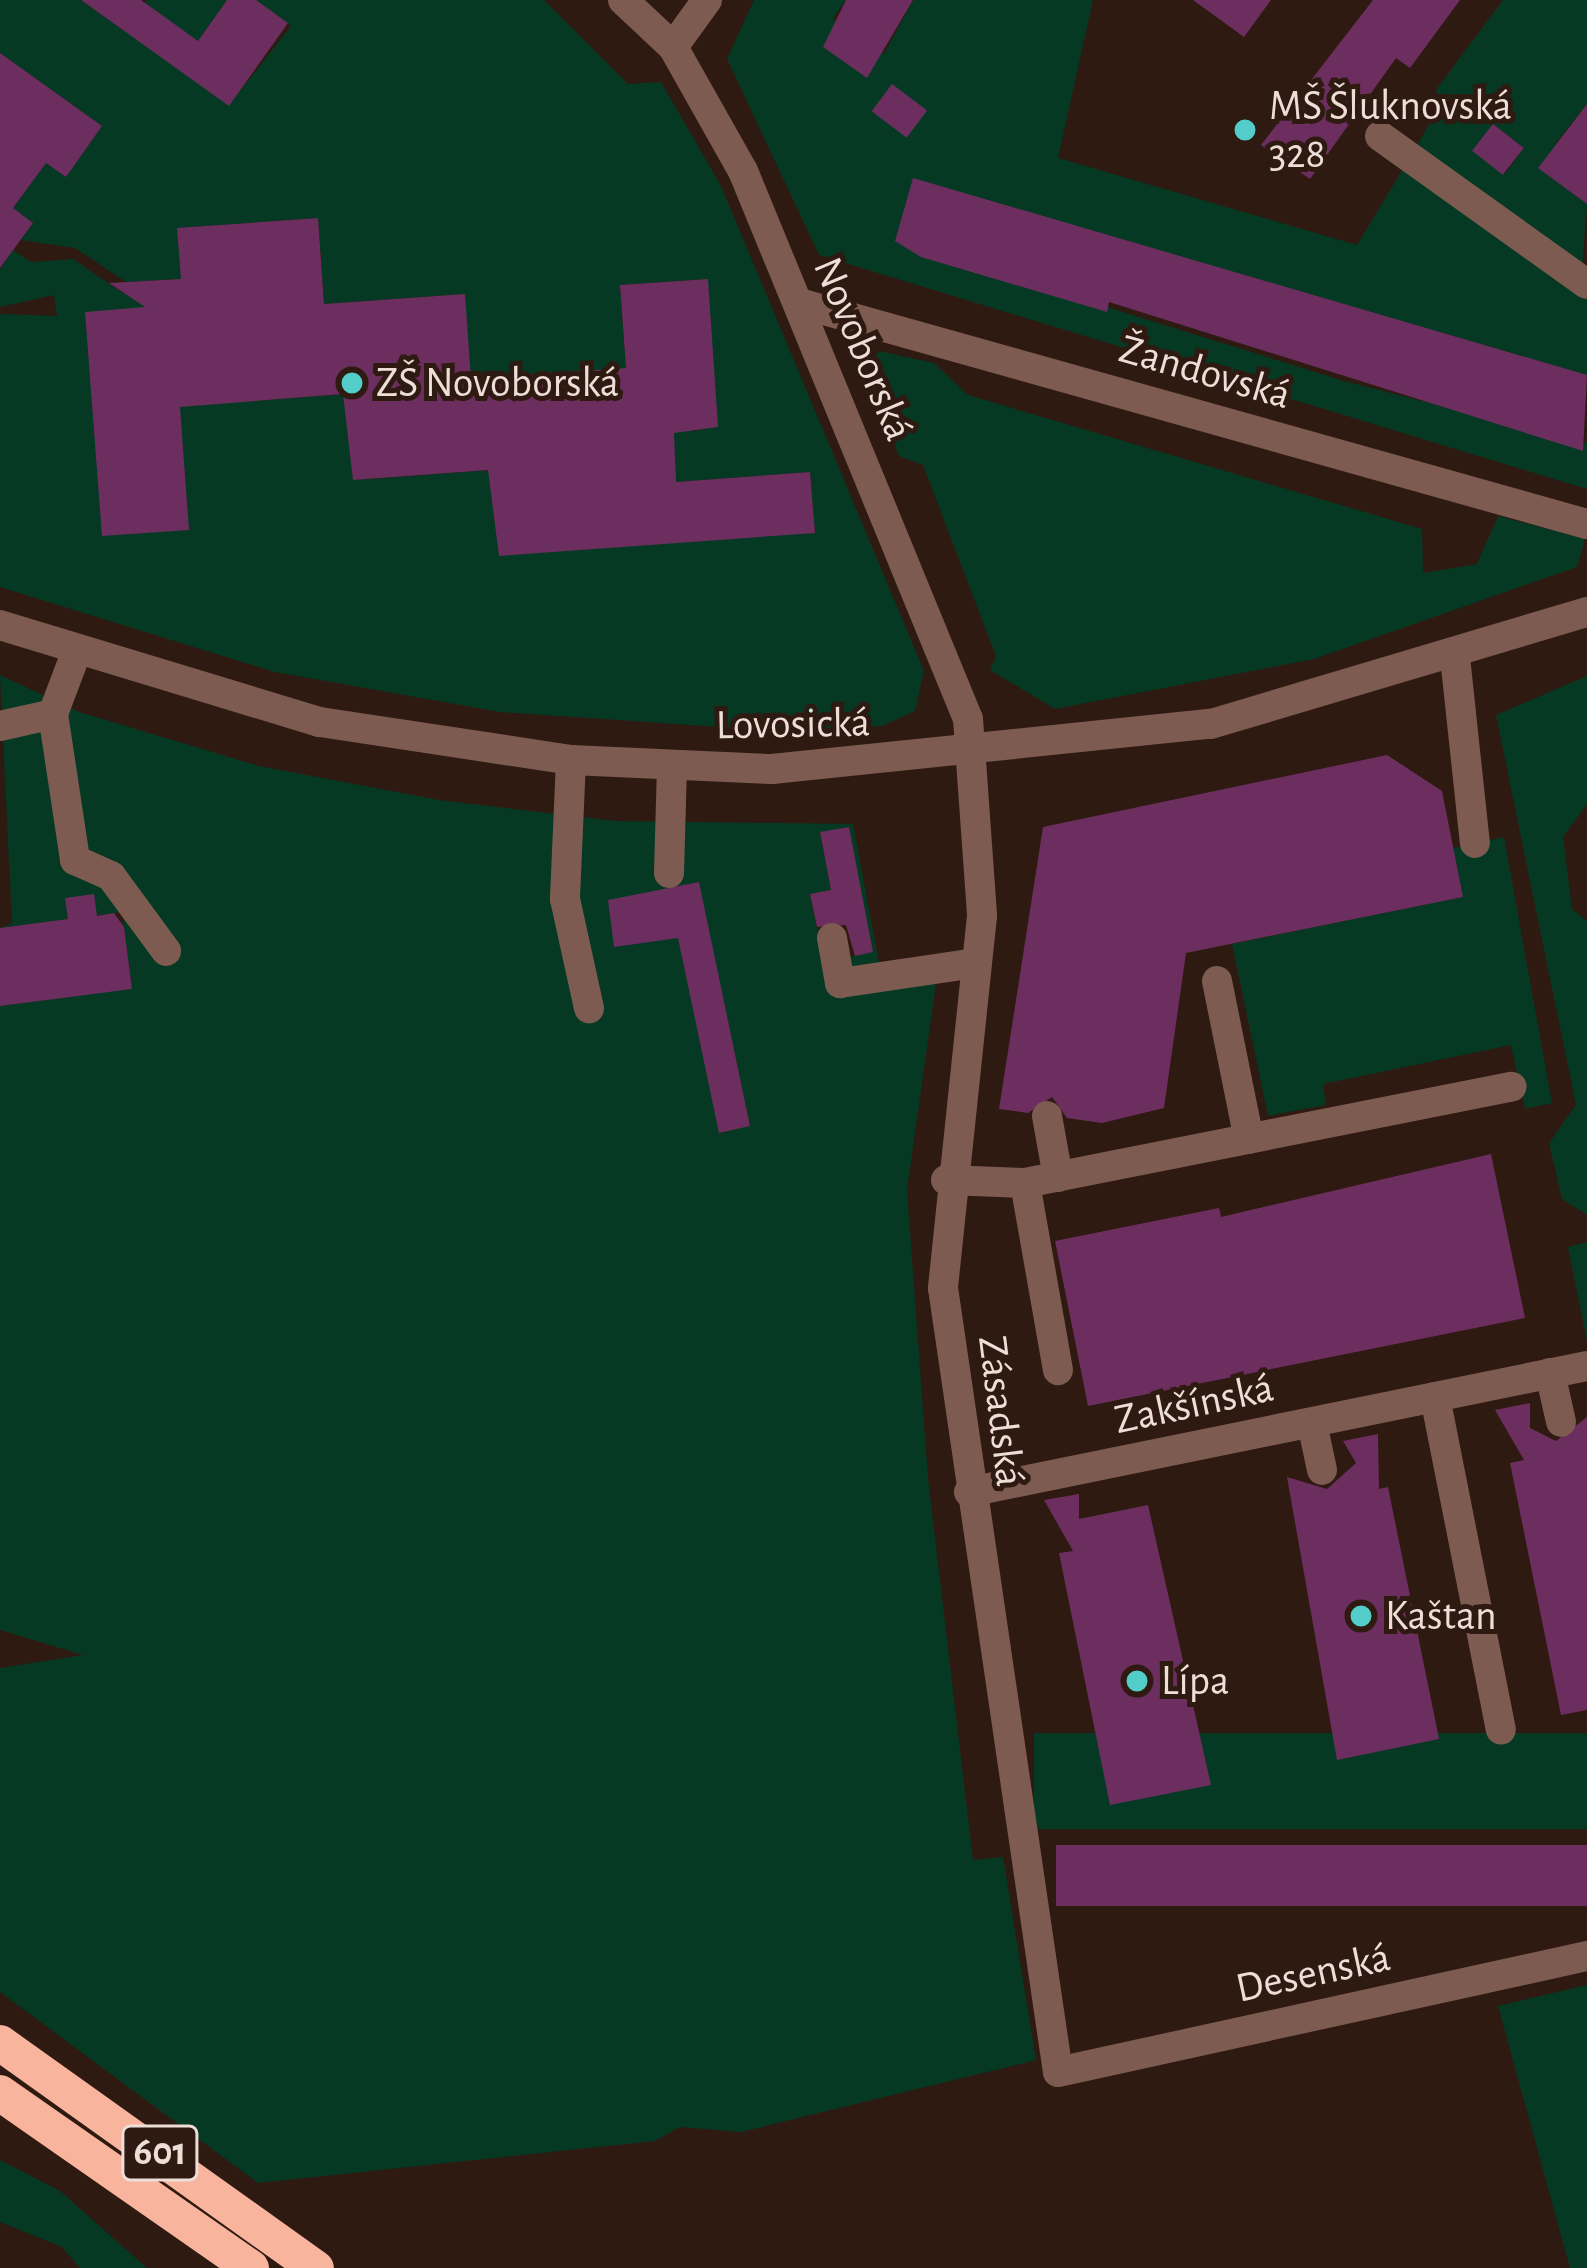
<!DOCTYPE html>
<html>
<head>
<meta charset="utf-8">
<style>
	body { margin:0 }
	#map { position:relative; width:1587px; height:2268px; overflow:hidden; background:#2e1a11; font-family:"Alegreya Sans",sans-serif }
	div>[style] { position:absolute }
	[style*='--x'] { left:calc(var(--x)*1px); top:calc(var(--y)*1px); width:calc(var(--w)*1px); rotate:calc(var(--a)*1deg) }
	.green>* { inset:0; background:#063924; transform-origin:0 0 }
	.building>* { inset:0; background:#6c2e5f; transform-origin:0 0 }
	.minor>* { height:30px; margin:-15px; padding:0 15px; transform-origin:15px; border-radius:15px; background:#7e5b50 }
	.highway>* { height:36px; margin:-18px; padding:0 18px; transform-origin:18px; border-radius:18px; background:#f9b49d }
	.dots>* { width:33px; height:33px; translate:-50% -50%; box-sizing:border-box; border:6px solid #2e1a11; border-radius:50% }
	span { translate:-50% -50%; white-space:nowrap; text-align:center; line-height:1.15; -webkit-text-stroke:10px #2e1a11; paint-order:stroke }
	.shield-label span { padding:3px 9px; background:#2e1a11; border:3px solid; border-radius:9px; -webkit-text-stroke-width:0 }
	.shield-label { font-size:39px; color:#edded8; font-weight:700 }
	.poi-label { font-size:42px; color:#edded8 }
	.left { translate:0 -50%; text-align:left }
	.street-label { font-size:42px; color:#edded8 }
</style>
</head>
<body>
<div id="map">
	<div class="green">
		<div style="clip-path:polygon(evenodd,0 0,81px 0,124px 31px,147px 0,227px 0,198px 41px,229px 105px,291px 26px,256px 0,544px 0,628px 84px,661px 82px,721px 186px,924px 671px,915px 711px,882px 726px,765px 730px,500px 712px,275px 672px,0 587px,0 314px,57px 316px,54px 295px,0 307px,0 269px,13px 250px,31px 262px,73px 259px,123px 293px,192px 289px,192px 278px,126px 282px,75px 248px,21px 240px,33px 223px,13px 208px,46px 163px,66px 177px,102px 126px,0 53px,0 0,318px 218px,324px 304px,464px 294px,471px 379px,612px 369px,628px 399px,620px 285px,707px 279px,697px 431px,674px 430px,620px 486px,810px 472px,815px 532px,499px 555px,493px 470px,353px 480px,348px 394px,208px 404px,179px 390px,198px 274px,181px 274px,178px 228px,318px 218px)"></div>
		<div style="clip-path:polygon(754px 0,846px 0,833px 18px,884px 54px,913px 0,1093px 0,1058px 158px,1357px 245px,1406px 164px,1587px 294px,1587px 375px,914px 179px,895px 241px,1344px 381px,1587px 443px,1587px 489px,819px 255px,727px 59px)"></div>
		<div style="clip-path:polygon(evenodd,1503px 0,1587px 0,1587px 104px,1555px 144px,1587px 204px,1582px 270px,1414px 150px,1441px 104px,1436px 90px,1503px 0,1494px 125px,1524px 148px,1505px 174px,1474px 152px,1494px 125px)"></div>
		<div style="clip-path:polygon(879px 351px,934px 363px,968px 395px,1422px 529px,1423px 573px,1477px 564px,1498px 516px,1585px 539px,1577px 567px,1314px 659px,1055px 709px,990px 670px,996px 656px,923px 465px,899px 456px,865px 372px)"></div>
		<div style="clip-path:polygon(evenodd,0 675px,79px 712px,259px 766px,439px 800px,615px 821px,853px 824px,883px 984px,937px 976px,907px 1190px,928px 1479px,973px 1860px,1003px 1857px,1036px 2060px,741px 2132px,680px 2127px,655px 2141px,258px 2183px,0 1992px,0 1668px,83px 1655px,0 1630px,0 1006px,132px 988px,122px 912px,0 928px,12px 923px,0 675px,848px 827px,872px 952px,844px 958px,837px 926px,817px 929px,810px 895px,831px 890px,820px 833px,848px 827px,0 675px,698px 882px,750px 1125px,720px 1133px,668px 889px,698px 882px)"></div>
		<div style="clip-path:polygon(1587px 676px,1587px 804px,1563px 837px,1572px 909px,1587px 921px,1587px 1215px,1562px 1199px,1549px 1143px,1576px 1105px,1496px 715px)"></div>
		<div style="clip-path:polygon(1504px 837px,1552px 1103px,1525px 1109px,1511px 1045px,1323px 1084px,1326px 1105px,1268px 1116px,1232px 944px,1462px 897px,1453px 848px)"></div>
		<div style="clip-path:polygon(1587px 1242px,1587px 1341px,1568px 1247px)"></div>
		<div style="left:1587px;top:1733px;width:96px;height:553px;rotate:90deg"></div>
		<div style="clip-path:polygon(1587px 1985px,1587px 2268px,1570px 2268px,1498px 2006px)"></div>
		<div style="clip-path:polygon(0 2160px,60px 2191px,147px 2268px,80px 2268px,62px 2247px,0 2222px)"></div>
	</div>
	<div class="building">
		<div style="clip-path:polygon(81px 0,141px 0,198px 41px,227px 0,256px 0,288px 23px,229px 106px)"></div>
		<div style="clip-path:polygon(846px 0,913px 0,867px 78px,823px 47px)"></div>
		<div style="clip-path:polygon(1193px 0,1271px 0,1244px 37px)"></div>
		<div style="clip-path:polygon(1373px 0,1460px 0,1410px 68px,1396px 58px,1310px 179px,1261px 145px)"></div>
		<div style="clip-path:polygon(0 53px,102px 126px,66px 177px,46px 163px,13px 208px,33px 223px,0 268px)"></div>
		<div style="left:892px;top:84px;width:44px;height:34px;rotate:37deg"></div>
		<div style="clip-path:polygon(1587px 104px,1587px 204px,1538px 168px)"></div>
		<div style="left:1493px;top:124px;width:39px;height:34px;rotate:38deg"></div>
		<div style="clip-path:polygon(913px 178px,1587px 375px,1583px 451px,1109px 302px,1107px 312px,921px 257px,895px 241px)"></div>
		<div style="clip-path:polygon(318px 218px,324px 304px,465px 294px,471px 379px,626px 368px,620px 285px,708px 279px,718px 427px,674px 433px,676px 482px,810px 472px,815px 533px,499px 556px,488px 470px,353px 480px,343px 394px,180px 407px,189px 530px,102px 536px,85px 312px,145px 307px,109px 283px,181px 279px,177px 228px)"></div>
		<div style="clip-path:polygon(1387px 755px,1442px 791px,1463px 897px,1186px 953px,1164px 1108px,1102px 1123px,1067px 1118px,1052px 1097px,1028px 1113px,999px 1109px,1043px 827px)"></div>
		<div style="clip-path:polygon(849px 827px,873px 952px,855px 956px,846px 925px,817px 927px,810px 894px,831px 890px,820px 832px)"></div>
		<div style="clip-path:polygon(699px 882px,750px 1126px,719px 1133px,678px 938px,614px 947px,608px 900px)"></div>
		<div style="clip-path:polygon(94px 894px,97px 916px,114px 913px,124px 927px,132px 989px,0 1006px,0 928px,68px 919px,65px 898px)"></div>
		<div style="clip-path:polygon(1491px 1154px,1525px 1318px,1088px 1406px,1055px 1241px,1219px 1208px,1221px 1217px)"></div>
		<div style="clip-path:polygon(1530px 1403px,1530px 1428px,1556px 1441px,1587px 1417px,1587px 1710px,1561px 1715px,1510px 1463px,1524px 1460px,1495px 1410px)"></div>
		<div style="clip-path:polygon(1378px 1434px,1379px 1489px,1388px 1487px,1439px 1739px,1337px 1760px,1287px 1477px,1327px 1489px,1356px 1463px,1343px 1441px)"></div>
		<div style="clip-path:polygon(1079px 1494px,1079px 1519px,1148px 1505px,1211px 1785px,1110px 1805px,1059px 1553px,1073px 1551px,1044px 1500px)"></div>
		<div style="left:1587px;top:1845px;width:61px;height:531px;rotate:90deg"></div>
	</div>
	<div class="minor">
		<div style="--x:623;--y:0;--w:69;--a:43.2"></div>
		<div style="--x:673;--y:47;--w:142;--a:60.6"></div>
		<div style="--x:743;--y:171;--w:592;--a:67.68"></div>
		<div style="--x:968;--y:719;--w:197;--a:85.9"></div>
		<div style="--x:982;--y:916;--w:374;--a:96"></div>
		<div style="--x:943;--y:1288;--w:792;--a:81.66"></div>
		<div style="--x:1058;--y:2072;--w:542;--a:-12.37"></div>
		<div style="--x:673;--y:47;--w:58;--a:-54.1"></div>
		<div style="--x:1380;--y:136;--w:254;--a:35.6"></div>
		<div style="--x:799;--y:303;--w:818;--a:15.67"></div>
		<div style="--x:0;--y:625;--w:334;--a:16.9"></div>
		<div style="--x:320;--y:722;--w:254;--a:8.6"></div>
		<div style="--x:571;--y:760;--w:201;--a:2.6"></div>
		<div style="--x:772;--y:769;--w:441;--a:-5.9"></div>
		<div style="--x:1211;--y:724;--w:392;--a:-16.6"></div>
		<div style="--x:76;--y:653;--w:65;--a:110.7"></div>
		<div style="--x:53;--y:714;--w:148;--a:81.4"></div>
		<div style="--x:75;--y:860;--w:39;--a:24"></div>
		<div style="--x:111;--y:876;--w:93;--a:53.7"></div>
		<div style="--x:1455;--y:657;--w:187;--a:83.9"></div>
		<div style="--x:0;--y:726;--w:54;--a:-12.8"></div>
		<div style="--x:571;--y:760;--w:139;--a:92.5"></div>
		<div style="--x:565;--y:899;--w:112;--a:77.6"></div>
		<div style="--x:669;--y:873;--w:105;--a:-88.4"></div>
		<div style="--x:832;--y:938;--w:46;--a:79.9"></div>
		<div style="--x:840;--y:983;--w:137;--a:-8.4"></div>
		<div style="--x:1217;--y:981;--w:161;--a:78.6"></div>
		<div style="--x:1047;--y:1116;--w:62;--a:79.8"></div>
		<div style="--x:946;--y:1180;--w:79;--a:2.2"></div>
		<div style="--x:1025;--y:1183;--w:496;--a:-11.2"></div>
		<div style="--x:1025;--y:1183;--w:190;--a:80"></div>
		<div style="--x:1550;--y:1373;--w:50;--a:77.3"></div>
		<div style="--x:1435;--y:1397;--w:339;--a:78.8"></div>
		<div style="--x:1312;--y:1423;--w:48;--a:78"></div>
		<div style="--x:969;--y:1492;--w:631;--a:-11.52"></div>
	</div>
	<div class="highway">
		<div style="--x:0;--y:2043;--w:388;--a:35.5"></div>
		<div style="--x:0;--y:2093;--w:306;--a:34.9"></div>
	</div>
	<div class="dots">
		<div style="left:1245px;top:130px;background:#53cdc9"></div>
		<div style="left:352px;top:383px;background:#53cdc9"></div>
		<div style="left:1361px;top:1616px;background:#53cdc9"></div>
		<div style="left:1137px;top:1681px;background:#53cdc9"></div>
	</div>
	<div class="shield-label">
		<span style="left:160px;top:2153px">601</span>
	</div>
	<div class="poi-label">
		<span class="left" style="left:1269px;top:130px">MŠ Šluknovská<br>328</span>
		<span class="left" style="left:376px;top:383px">ZŠ Novoborská</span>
		<span class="left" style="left:1385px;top:1616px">Kaštan</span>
		<span class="left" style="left:1161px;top:1681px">Lípa</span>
	</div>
	<div class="street-label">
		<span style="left:863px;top:349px;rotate:67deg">Novoborská</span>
		<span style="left:1205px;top:372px;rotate:16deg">Žandovská</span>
		<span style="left:793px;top:724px;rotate:-1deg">Lovosická</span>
		<span style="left:1194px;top:1404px;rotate:-12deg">Zakšínská</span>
		<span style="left:1001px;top:1411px;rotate:83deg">Zásadská</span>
		<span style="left:1313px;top:1973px;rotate:-12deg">Desenská</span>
	</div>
</div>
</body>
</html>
